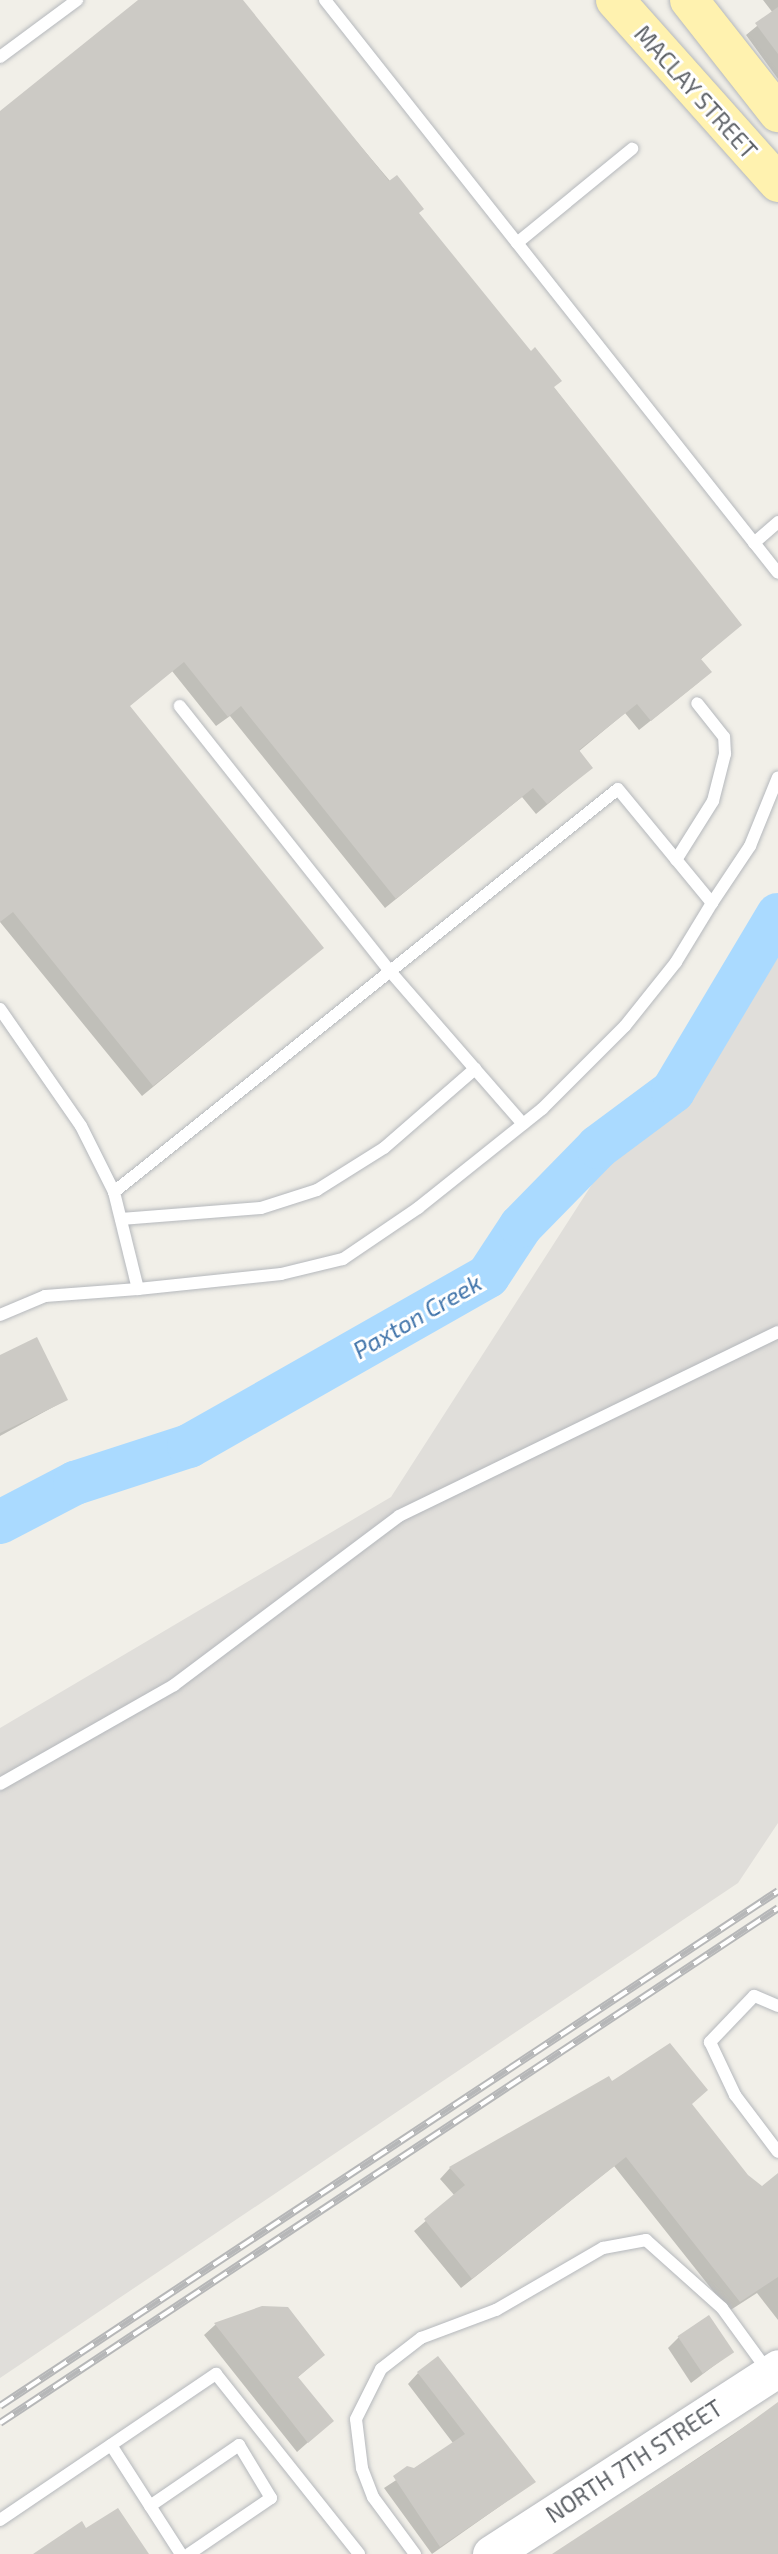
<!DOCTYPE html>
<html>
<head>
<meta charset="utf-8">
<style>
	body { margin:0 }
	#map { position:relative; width:778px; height:2554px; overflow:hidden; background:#f1efe8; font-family:"Exo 2",sans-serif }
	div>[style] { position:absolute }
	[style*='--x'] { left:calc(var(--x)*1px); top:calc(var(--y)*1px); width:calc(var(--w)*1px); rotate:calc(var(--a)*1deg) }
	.industrial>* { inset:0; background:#e0deda }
	.shadow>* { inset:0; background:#0003 }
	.river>* { height:44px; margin:-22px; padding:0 22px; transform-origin:22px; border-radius:22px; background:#aadaff }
	.building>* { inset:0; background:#cccac5; transform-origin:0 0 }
	.roads { filter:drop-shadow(0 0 2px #b5b8bc) drop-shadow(0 0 2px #b5b8bc) }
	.service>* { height:12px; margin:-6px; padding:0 6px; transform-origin:6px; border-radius:6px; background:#fff }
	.secondary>* { height:37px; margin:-18.5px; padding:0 18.5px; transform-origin:18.5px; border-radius:18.5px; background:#fff }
	.primary>* { height:38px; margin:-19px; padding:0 19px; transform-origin:19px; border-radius:19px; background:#fff2af }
	.rail>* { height:8px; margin-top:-4px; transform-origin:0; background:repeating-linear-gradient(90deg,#fff 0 16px,#b6b7b8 0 32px); box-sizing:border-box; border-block:2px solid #b6b7b8 }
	span { translate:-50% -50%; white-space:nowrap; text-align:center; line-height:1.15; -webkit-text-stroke:6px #fff; paint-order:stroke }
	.street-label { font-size:23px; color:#5f6368 }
	.water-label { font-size:24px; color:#4174aa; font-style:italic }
</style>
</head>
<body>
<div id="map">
	<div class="industrial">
		<div style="clip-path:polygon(778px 895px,778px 1823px,738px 1883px,0 2378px,0 1728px,391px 1497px)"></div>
	</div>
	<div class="shadow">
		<div style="clip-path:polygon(141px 0,237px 0,417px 213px,740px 625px,700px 660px,699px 682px,639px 730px,625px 713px,578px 752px,591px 768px,536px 814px,522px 797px,385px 908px,230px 716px,216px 726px,172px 671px,128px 707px,322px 948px,142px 1096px,0 922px,0 114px)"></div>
		<div style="clip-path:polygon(763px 0,778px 0,778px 79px,746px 35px,773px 13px)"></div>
		<div style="clip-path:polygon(0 1357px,66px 1400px,0 1436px)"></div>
		<div style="clip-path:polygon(612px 2084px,690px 2105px,747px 2177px,762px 2188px,778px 2179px,778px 2320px,757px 2293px,729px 2311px,614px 2166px,461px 2288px,414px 2231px,455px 2196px,440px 2179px,450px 2168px)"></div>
		<div style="clip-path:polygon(262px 2308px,323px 2355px,297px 2378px,332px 2421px,297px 2452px,204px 2335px,215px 2325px)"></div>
		<div style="clip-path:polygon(679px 2337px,732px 2352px,691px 2383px,668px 2348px)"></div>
		<div style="clip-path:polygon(418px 2373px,534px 2482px,432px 2554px,384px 2488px,453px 2443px,408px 2384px)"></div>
		<div style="clip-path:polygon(778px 2404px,778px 2554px,555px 2554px)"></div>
	</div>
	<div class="river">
		<div style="--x:0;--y:1522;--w:85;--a:-27.5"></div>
		<div style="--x:75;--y:1483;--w:120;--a:-18"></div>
		<div style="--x:189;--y:1446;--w:344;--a:-29.6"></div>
		<div style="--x:488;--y:1276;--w:60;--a:-56.6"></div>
		<div style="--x:521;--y:1226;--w:110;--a:-45.7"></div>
		<div style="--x:598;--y:1147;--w:94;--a:-36.7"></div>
		<div style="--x:673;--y:1091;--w:205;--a:-59.2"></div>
	</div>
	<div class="building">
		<div style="clip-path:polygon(138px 0,243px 0,389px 181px,397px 175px,424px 209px,419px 213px,531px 351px,535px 347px,562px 381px,554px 387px,742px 625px,701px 659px,712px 672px,651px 721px,637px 704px,579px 750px,593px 768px,547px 804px,533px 788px,396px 899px,241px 706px,228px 717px,184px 662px,130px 706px,324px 948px,153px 1086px,13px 912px,0 922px,0 111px)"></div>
		<div style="clip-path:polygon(778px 7px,778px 54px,755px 23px)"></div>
		<div style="clip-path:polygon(37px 1337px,68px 1400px,0 1433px,0 1355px)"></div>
		<div style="clip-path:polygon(670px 2043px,708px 2090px,692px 2104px,748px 2175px,762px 2186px,778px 2173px,778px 2277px,740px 2302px,626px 2157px,472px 2279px,424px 2219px,465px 2185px,449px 2167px,609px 2076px,612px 2081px)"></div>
		<div style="clip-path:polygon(262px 2306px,288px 2307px,325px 2355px,298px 2377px,334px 2421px,308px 2443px,214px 2323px)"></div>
		<div style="left:709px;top:2315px;width:45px;height:38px;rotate:56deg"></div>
		<div style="clip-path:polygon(438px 2356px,536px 2482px,440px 2547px,393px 2476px,407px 2466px,414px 2468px,465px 2434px,417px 2372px)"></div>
		<div style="clip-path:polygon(778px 2402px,778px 2554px,552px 2554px,726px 2440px)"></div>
		<div style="clip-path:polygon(118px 2508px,149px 2554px,33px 2554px,82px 2521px,86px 2528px)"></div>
	</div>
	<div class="roads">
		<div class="service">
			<div style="--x:325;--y:0;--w:730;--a:51.67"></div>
			<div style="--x:0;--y:57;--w:96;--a:-36.5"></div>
			<div style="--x:517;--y:243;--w:149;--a:-39.3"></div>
			<div style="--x:754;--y:543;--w:32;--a:-41"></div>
			<div style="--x:676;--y:860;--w:70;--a:-57.9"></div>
			<div style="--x:713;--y:801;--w:49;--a:-75.7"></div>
			<div style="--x:725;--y:754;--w:17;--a:-93"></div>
			<div style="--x:724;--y:737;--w:43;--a:-128.5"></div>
			<div style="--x:0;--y:1009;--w:142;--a:55.3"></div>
			<div style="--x:81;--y:1126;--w:74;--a:63.4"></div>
			<div style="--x:475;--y:1069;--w:73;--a:48.9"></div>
			<div style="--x:121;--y:1219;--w:140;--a:-4.5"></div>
			<div style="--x:261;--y:1208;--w:59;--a:-17.8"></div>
			<div style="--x:317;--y:1190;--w:79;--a:-32.1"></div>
			<div style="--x:384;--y:1148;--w:121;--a:-41"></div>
			<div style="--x:475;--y:1069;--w:131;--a:-131"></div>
			<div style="--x:389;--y:970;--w:337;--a:-128.4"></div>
			<div style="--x:138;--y:1289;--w:144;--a:-6"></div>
			<div style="--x:281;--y:1274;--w:64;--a:-13.6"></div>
			<div style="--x:343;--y:1259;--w:91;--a:-34.2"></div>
			<div style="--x:418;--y:1208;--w:159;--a:-38.6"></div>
			<div style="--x:542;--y:1109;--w:117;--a:-45"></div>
			<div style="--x:625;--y:1026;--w:82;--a:-51.4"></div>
			<div style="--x:676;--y:962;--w:69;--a:-58.6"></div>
			<div style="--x:0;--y:1315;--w:49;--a:-22.9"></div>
			<div style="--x:45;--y:1296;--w:93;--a:-4.3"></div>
			<div style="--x:138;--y:1289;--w:100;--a:-103.9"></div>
			<div style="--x:114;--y:1192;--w:645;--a:-38.65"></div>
			<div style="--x:618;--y:789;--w:148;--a:50.5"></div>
			<div style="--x:712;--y:903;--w:69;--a:-56.3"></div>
			<div style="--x:750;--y:846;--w:74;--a:-67.9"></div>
			<div style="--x:0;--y:1784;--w:200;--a:-29.6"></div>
			<div style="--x:174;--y:1685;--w:281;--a:-36.9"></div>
			<div style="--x:399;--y:1516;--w:421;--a:-25.9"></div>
			<div style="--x:778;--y:2006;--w:26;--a:-157"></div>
			<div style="--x:754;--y:1996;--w:64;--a:133.7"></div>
			<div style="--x:710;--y:2042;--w:59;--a:64.7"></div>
			<div style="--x:735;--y:2095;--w:71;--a:53"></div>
			<div style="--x:111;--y:2445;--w:130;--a:57.3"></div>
			<div style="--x:150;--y:2506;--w:108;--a:-34.4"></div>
			<div style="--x:239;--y:2445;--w:62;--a:58.9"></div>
			<div style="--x:271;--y:2498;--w:99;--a:145.7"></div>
			<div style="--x:0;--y:2520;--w:261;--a:-34.1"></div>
			<div style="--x:216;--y:2374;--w:230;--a:51.5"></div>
			<div style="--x:415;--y:2554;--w:71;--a:-126.4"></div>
			<div style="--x:373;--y:2497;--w:31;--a:-111"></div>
			<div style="--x:362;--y:2468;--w:49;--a:-97"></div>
			<div style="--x:356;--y:2419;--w:56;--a:-63.4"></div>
			<div style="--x:381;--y:2369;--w:51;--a:-37.8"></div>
			<div style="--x:421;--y:2338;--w:80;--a:-20.5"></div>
			<div style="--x:496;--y:2310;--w:124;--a:-30.1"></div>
			<div style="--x:603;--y:2248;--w:44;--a:-10.5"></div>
			<div style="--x:646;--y:2240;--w:102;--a:41.8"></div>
			<div style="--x:722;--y:2308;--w:77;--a:54"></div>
		</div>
		<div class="secondary">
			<div style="--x:491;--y:2554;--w:342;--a:-32.9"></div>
		</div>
		<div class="primary">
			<div style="--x:615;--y:0;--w:245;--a:48.3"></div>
			<div style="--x:689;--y:0;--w:144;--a:51.8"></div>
		</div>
	</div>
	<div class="rail">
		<div style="--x:0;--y:2406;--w:933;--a:-33.5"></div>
		<div style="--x:0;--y:2423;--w:933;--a:-33.5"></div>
	</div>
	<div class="street-label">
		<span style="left:696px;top:92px;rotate:48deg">MACLAY STREET</span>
		<span style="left:634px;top:2461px;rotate:-33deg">NORTH 7TH STREET</span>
	</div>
	<div class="water-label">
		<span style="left:417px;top:1316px;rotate:-30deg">Paxton Creek</span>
	</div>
</div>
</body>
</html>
